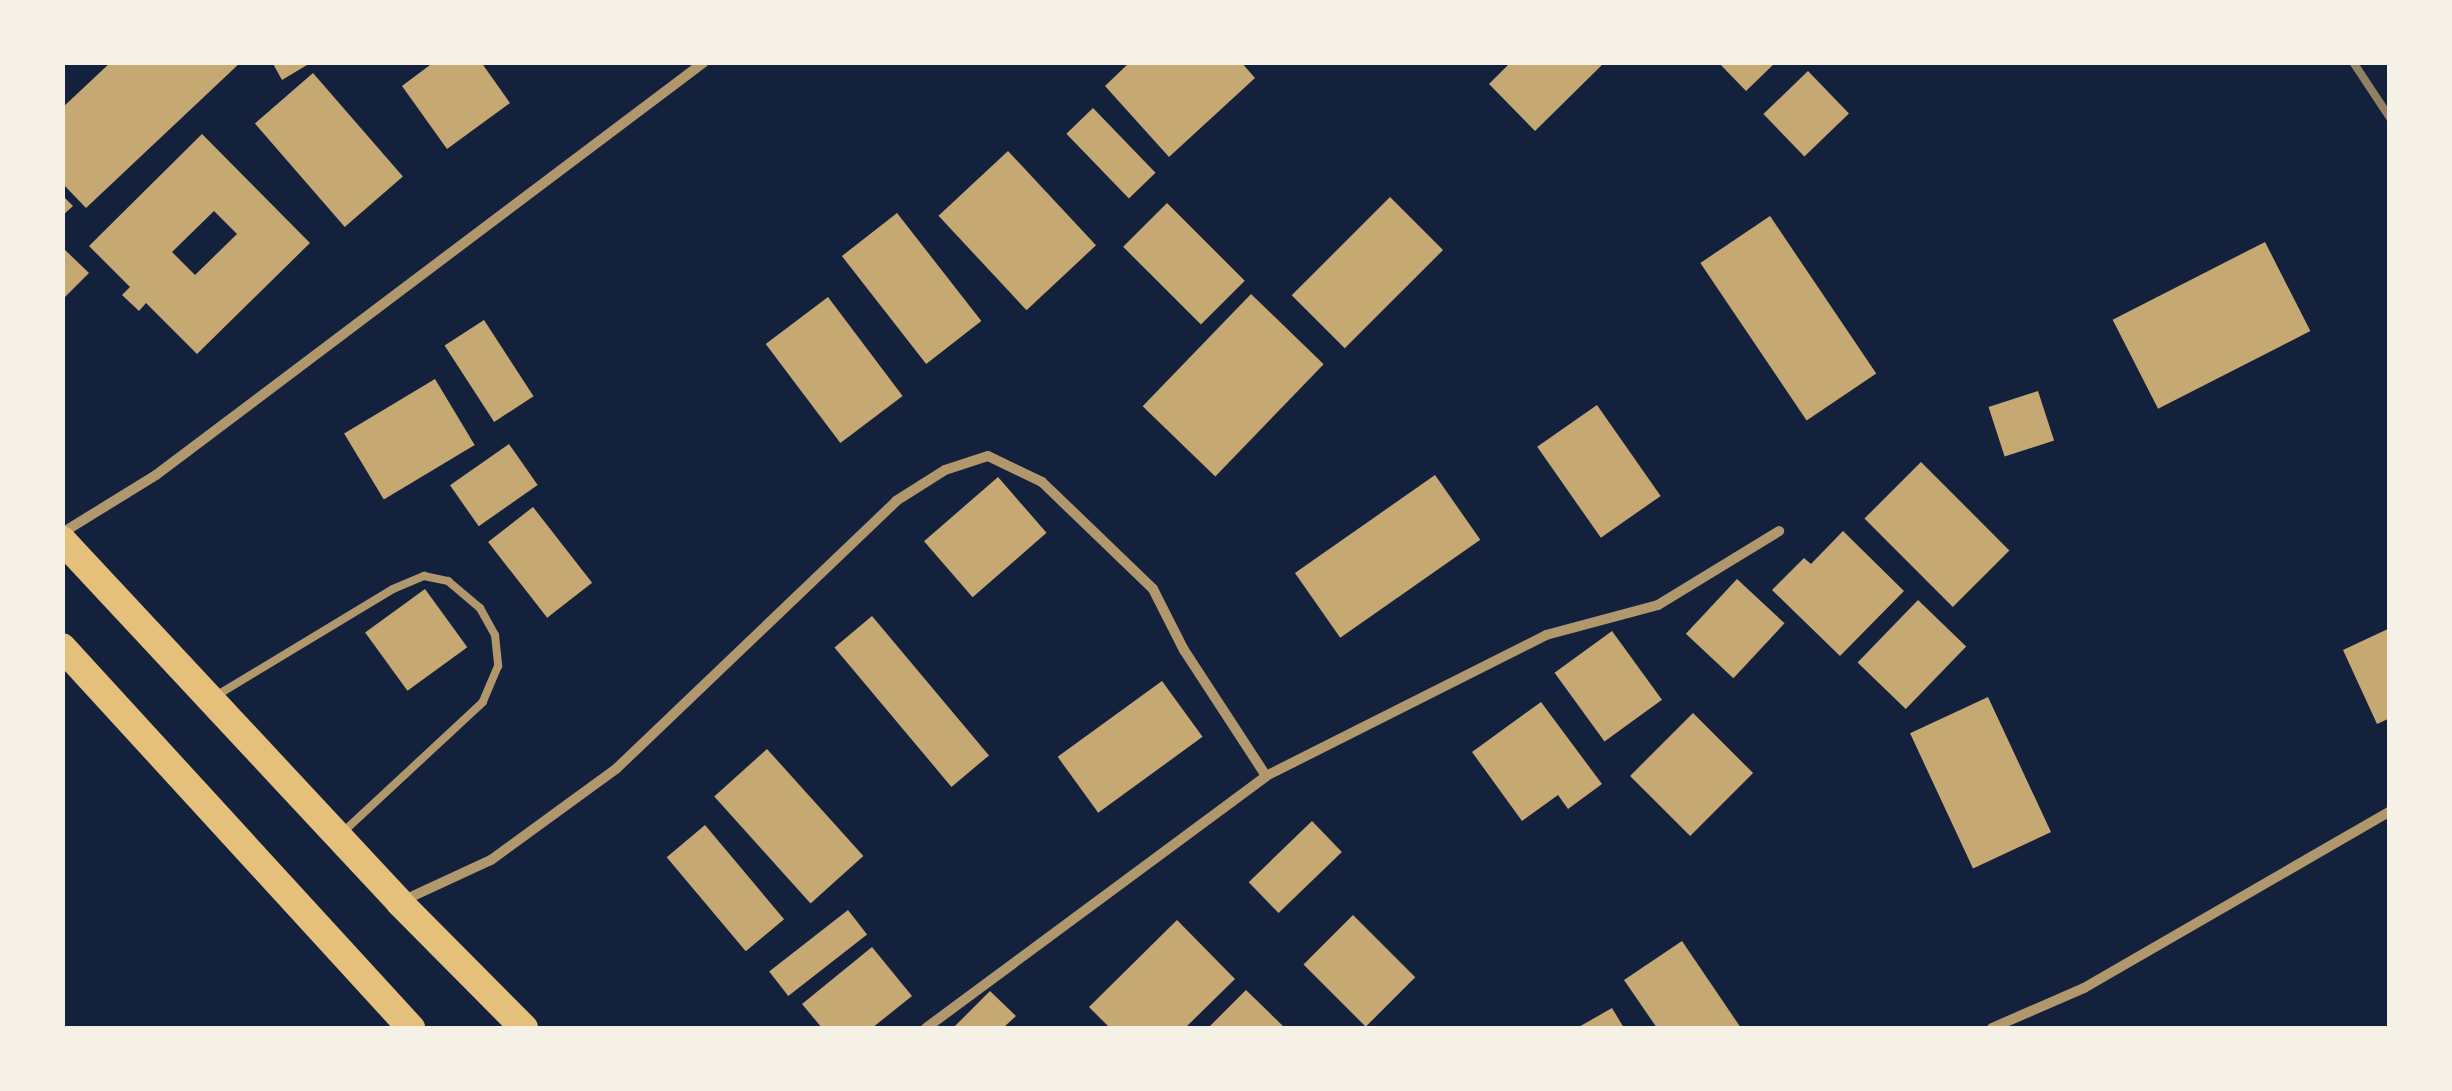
<!DOCTYPE html>
<html>
<head>
<meta charset="utf-8">
<style>
	body { margin:0 }
	#map { position:relative; width:2452px; height:1091px; overflow:hidden; background:#14213d; font-family:"Exo 2",sans-serif }
	div>[style] { position:absolute }
	[style*='--x'] { left:calc(var(--x)*1px); top:calc(var(--y)*1px); width:calc(var(--w)*1px); rotate:calc(var(--a)*1deg) }
	.building>* { inset:0; background:#c6a872; transform-origin:0 0 }
	.service>* { height:8px; margin:-4px; padding:0 4px; transform-origin:4px; border-radius:4px; background:#b1986c }
	.minor>* { height:10px; margin:-5px; padding:0 5px; transform-origin:5px; border-radius:5px; background:#b1986c }
	.trunk>* { height:28px; margin:-14px; padding:0 14px; transform-origin:14px; border-radius:14px; background:#e5c07b }
	.rail>* { height:8px; margin:-4px; padding:0 4px; transform-origin:4px; border-radius:4px; background:#918062 }
	span { translate:-50% -50%; white-space:nowrap; text-align:center; line-height:1.15; -webkit-text-stroke:10px #f6f1e7; paint-order:stroke }
	.frame { position:absolute; inset:0; border:65px solid #f6f1e7; pointer-events:none }
</style>
</head>
<body>
<div id="map">
	<div class="building">
		<div style="clip-path:polygon(111px 62px,241px 62px,86px 208px,62px 183px,62px 108px)"></div>
		<div style="clip-path:polygon(272px 62px,312px 62px,282px 80px)"></div>
		<div style="clip-path:polygon(434px 62px,481px 62px,510px 103px,447px 149px,402px 86px)"></div>
		<div style="clip-path:polygon(1130px 62px,1241px 62px,1255px 78px,1169px 157px,1105px 86px)"></div>
		<div style="clip-path:polygon(1511px 62px,1605px 62px,1535px 131px,1489px 84px)"></div>
		<div style="clip-path:polygon(1718px 62px,1776px 62px,1746px 91px)"></div>
		<div style="left:1808px;top:71px;width:59px;height:62px;rotate:46deg"></div>
		<div style="left:313px;top:73px;width:137px;height:77px;rotate:49deg"></div>
		<div style="left:1093px;top:108px;width:90px;height:37px;rotate:46deg"></div>
		<div style="clip-path:polygon(evenodd,202px 134px,310px 243px,197px 354px,146px 303px,139px 311px,122px 295px,130px 287px,89px 246px,202px 134px,214px 211px,237px 234px,195px 275px,172px 252px,214px 211px)"></div>
		<div style="left:1008px;top:151px;width:129px;height:95px;rotate:47deg"></div>
		<div style="clip-path:polygon(62px 195px,73px 206px,62px 216px)"></div>
		<div style="left:1390px;top:197px;width:75px;height:139px;rotate:45deg"></div>
		<div style="left:1167px;top:203px;width:110px;height:62px;rotate:45deg"></div>
		<div style="left:897px;top:213px;width:137px;height:70px;rotate:52deg"></div>
		<div style="left:1770px;top:216px;width:190px;height:84px;rotate:56deg"></div>
		<div style="left:2265px;top:242px;width:100px;height:171px;rotate:63deg"></div>
		<div style="clip-path:polygon(62px 247px,89px 273px,62px 300px)"></div>
		<div style="left:1251px;top:294px;width:101px;height:156px;rotate:44deg"></div>
		<div style="left:828px;top:297px;width:124px;height:78px;rotate:53deg"></div>
		<div style="left:484px;top:320px;width:91px;height:47px;rotate:57deg"></div>
		<div style="left:435px;top:379px;width:77px;height:106px;rotate:59deg"></div>
		<div style="left:2038px;top:391px;width:52px;height:52px;rotate:72deg"></div>
		<div style="left:1597px;top:405px;width:111px;height:73px;rotate:55deg"></div>
		<div style="left:509px;top:444px;width:50px;height:72px;rotate:55deg"></div>
		<div style="left:1921px;top:462px;width:125px;height:80px;rotate:45deg"></div>
		<div style="left:1435px;top:475px;width:79px;height:171px;rotate:55deg"></div>
		<div style="left:998px;top:477px;width:74px;height:98px;rotate:49deg"></div>
		<div style="left:533px;top:507px;width:96px;height:57px;rotate:52deg"></div>
		<div style="clip-path:polygon(1843px 531px,1904px 591px,1840px 656px,1772px 590px,1804px 558px,1811px 564px)"></div>
		<div style="left:1737px;top:579px;width:65px;height:75px;rotate:43deg"></div>
		<div style="left:425px;top:589px;width:72px;height:74px;rotate:54deg"></div>
		<div style="left:1918px;top:600px;width:67px;height:87px;rotate:44deg"></div>
		<div style="left:872px;top:616px;width:182px;height:49px;rotate:50deg"></div>
		<div style="clip-path:polygon(2390px 628px,2390px 718px,2377px 724px,2343px 650px)"></div>
		<div style="left:1612px;top:631px;width:85px;height:71px;rotate:54deg"></div>
		<div style="left:1162px;top:681px;width:69px;height:129px;rotate:54deg"></div>
		<div style="left:1988px;top:697px;width:149px;height:86px;rotate:65deg"></div>
		<div style="clip-path:polygon(1541px 702px,1602px 784px,1568px 809px,1558px 795px,1522px 821px,1472px 752px)"></div>
		<div style="left:1693px;top:713px;width:85px;height:89px;rotate:45deg"></div>
		<div style="left:767px;top:749px;width:144px;height:71px;rotate:48deg"></div>
		<div style="left:1312px;top:821px;width:43px;height:88px;rotate:46deg"></div>
		<div style="left:705px;top:825px;width:123px;height:50px;rotate:50deg"></div>
		<div style="left:848px;top:910px;width:31px;height:100px;rotate:52deg"></div>
		<div style="left:1353px;top:915px;width:88px;height:70px;rotate:45deg"></div>
		<div style="clip-path:polygon(1177px 920px,1235px 979px,1185px 1028px,1110px 1028px,1089px 1007px)"></div>
		<div style="clip-path:polygon(1682px 941px,1741px 1028px,1657px 1028px,1624px 980px)"></div>
		<div style="clip-path:polygon(872px 947px,912px 996px,872px 1028px,822px 1028px,802px 1004px)"></div>
		<div style="clip-path:polygon(1246px 990px,1285px 1028px,1208px 1028px)"></div>
		<div style="clip-path:polygon(990px 991px,1016px 1016px,1003px 1028px,953px 1028px)"></div>
		<div style="clip-path:polygon(1612px 1008px,1624px 1028px,1577px 1028px)"></div>
	</div>
	<div class="service">
		<div style="--x:214;--y:697;--w:209;--a:-31.1"></div>
		<div style="--x:393;--y:589;--w:34;--a:-23"></div>
		<div style="--x:424;--y:576;--w:25;--a:12"></div>
		<div style="--x:448;--y:581;--w:42;--a:40.2"></div>
		<div style="--x:480;--y:608;--w:31;--a:61"></div>
		<div style="--x:495;--y:635;--w:31;--a:84"></div>
		<div style="--x:498;--y:666;--w:39;--a:113"></div>
		<div style="--x:483;--y:702;--w:191;--a:137.1"></div>
	</div>
	<div class="minor">
		<div style="--x:62;--y:533;--w:110;--a:-31.7"></div>
		<div style="--x:156;--y:475;--w:686;--a:-37"></div>
		<div style="--x:400;--y:902;--w:100;--a:-24.8"></div>
		<div style="--x:491;--y:860;--w:155;--a:-36.1"></div>
		<div style="--x:616;--y:769;--w:388;--a:-43.7"></div>
		<div style="--x:896;--y:501;--w:58;--a:-32.3"></div>
		<div style="--x:945;--y:470;--w:45;--a:-18"></div>
		<div style="--x:988;--y:456;--w:60;--a:25.7"></div>
		<div style="--x:1042;--y:482;--w:154;--a:43.9"></div>
		<div style="--x:1153;--y:589;--w:68;--a:63.1"></div>
		<div style="--x:1184;--y:650;--w:150;--a:56.9"></div>
		<div style="--x:926;--y:1028;--w:423;--a:-36.5"></div>
		<div style="--x:1266;--y:776;--w:313;--a:-26.7"></div>
		<div style="--x:1546;--y:635;--w:116;--a:-15"></div>
		<div style="--x:1658;--y:605;--w:142;--a:-31.4"></div>
		<div style="--x:1992;--y:1028;--w:100;--a:-23.5"></div>
		<div style="--x:2084;--y:988;--w:354;--a:-30"></div>
	</div>
	<div class="trunk">
		<div style="--x:62;--y:540;--w:496;--a:47"></div>
		<div style="--x:400;--y:903;--w:176;--a:45.2"></div>
		<div style="--x:62;--y:647;--w:517;--a:47.51"></div>
	</div>
	<div class="rail">
		<div style="--x:2353;--y:62;--w:67;--a:56.5"></div>
	</div>
	<div class="frame"></div>
</div>
</body>
</html>
